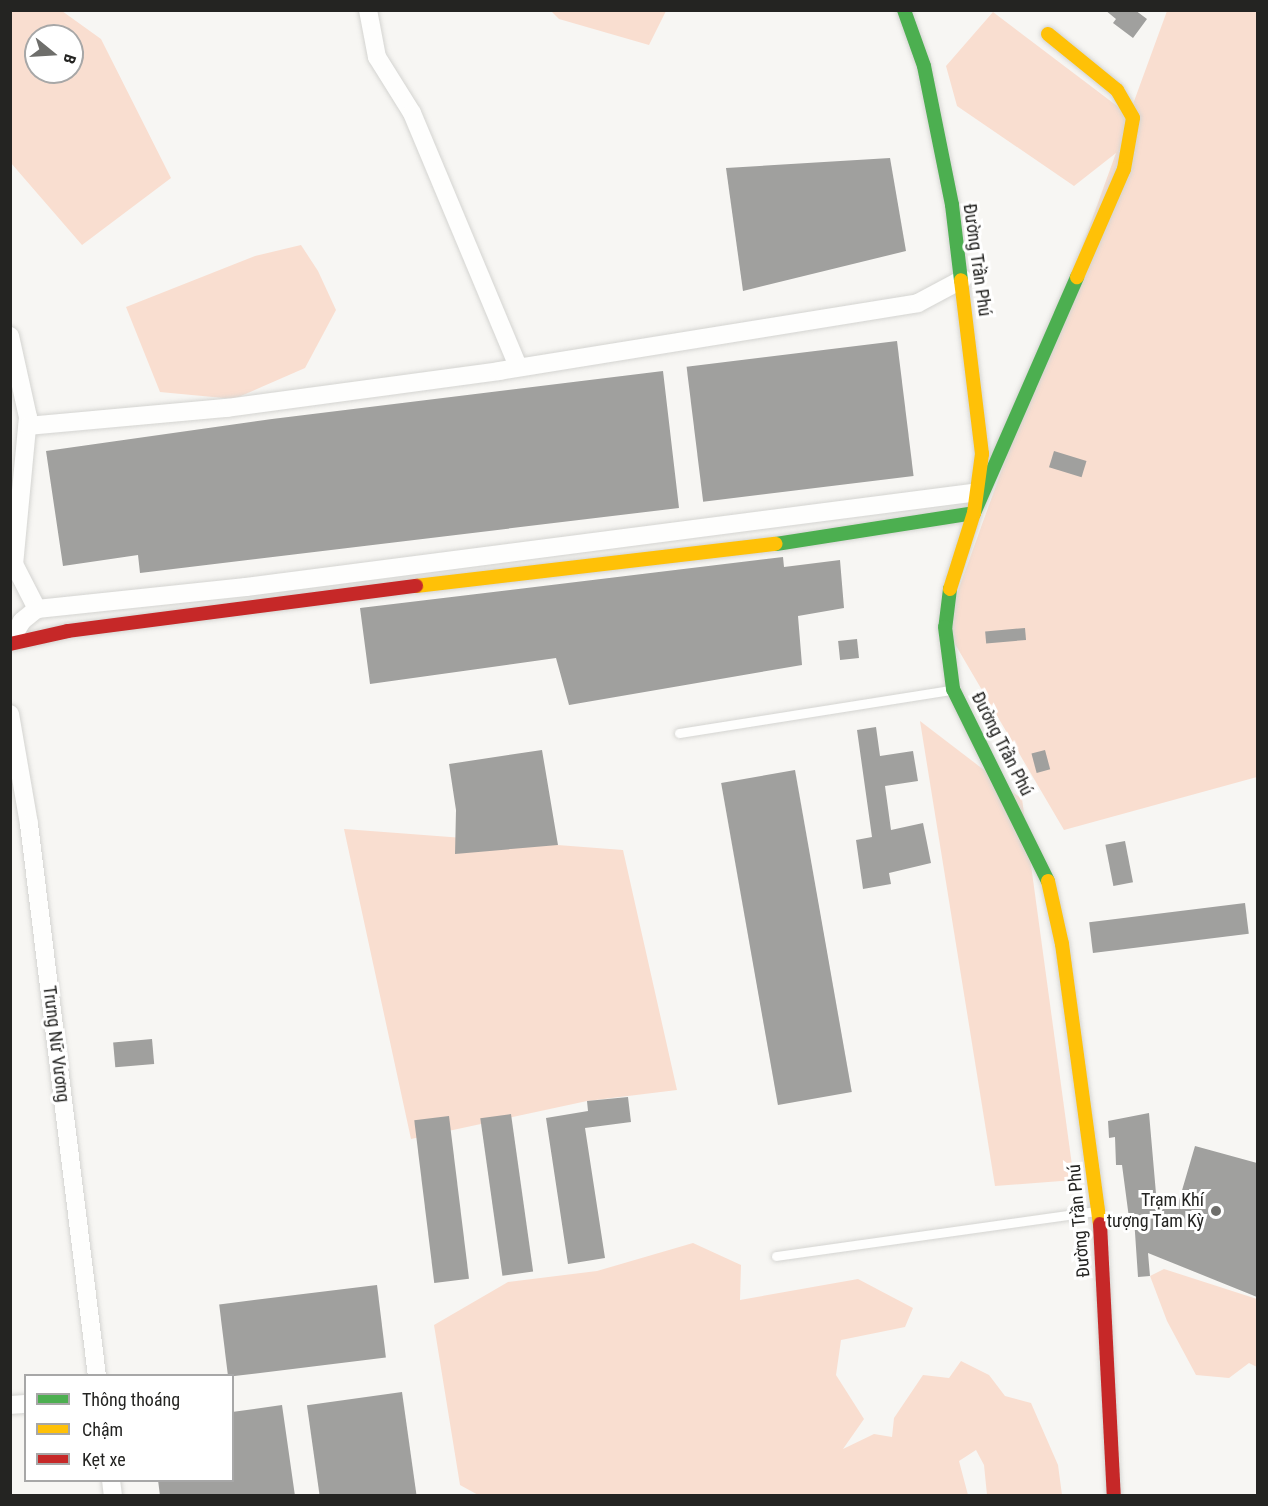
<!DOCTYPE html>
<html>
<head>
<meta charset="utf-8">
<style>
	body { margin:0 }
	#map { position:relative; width:1268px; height:1506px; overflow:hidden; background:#f7f6f3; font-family:"Roboto Condensed",sans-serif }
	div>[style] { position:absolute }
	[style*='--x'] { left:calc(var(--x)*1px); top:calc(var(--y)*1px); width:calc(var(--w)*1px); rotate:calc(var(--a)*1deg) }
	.green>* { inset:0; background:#f9ded0 }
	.building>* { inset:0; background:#a0a09e; transform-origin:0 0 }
	.roads { filter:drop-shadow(0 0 2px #d4d4d1) drop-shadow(0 0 2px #d4d4d1) }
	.lane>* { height:9px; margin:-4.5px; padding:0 4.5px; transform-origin:4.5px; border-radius:4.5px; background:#fefefd }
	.street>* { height:18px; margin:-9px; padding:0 9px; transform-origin:9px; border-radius:9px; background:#fefefd }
	.fast>* { height:14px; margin:-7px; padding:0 7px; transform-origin:7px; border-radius:7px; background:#4caf50 }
	.slow>* { height:14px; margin:-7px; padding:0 7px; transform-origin:7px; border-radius:7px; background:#ffc107 }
	.jam>* { height:14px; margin:-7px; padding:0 7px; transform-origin:7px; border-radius:7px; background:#c62828 }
	.dots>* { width:16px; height:16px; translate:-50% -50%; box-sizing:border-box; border:3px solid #fff; border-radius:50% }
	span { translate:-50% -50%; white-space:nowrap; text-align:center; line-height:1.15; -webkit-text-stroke:6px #fff; paint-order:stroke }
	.street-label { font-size:18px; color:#242422 }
	.poi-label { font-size:18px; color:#242422 }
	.right { translate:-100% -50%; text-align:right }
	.frame { position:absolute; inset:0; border:12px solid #242422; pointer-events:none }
	.legend { position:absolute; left:24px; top:1374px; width:210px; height:108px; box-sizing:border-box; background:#fff; border:2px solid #a7a7a7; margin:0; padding:8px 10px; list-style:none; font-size:18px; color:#242422 }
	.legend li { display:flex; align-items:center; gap:12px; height:30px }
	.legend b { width:30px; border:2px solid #a7a7a7 }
	.north { position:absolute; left:24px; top:24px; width:60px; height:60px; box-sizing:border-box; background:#fff; border:2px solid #a7a7a7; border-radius:50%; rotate:108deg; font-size:16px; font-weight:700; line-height:24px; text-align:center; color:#242422 }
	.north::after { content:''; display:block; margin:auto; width:21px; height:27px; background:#6e6e6b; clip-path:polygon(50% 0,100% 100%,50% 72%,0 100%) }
</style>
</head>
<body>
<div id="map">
	<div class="green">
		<div style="clip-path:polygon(evenodd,10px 11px,62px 11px,101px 39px,171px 178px,82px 245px,11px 163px,10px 11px,36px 36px,72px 36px,72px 72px,36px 72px,36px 36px)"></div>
		<div style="clip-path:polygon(551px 11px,666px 11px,649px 45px,559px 19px)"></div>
		<div style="clip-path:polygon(1167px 11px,1257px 11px,1257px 777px,1064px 830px,945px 627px,1116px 153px,1074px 186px,957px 106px,946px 66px,993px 12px,1129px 115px)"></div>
		<div style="clip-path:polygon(301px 245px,318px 271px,336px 310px,305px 368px,234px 399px,160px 392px,126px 307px,255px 256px)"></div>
		<div style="clip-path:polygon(920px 721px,1022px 799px,1074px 1180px,995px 1186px)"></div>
		<div style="clip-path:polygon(344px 829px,623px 850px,677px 1090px,587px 1101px,411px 1139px)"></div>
		<div style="clip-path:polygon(693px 1243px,741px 1265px,740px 1300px,858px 1279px,913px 1308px,905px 1327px,841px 1340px,836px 1375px,864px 1419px,843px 1449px,874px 1434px,892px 1437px,894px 1418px,923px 1375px,949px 1378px,961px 1361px,989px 1375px,1005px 1396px,1031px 1403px,1058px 1465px,1062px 1495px,987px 1495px,984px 1465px,976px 1450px,959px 1461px,968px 1495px,480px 1496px,460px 1485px,434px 1325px,508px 1282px,597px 1271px)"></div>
		<div style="clip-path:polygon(1164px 1269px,1257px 1299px,1257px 1367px,1249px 1363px,1229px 1378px,1196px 1375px,1167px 1321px,1150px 1276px)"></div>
	</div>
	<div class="building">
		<div style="clip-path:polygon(1105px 10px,1135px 10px,1147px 19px,1133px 38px,1113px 23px,1116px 19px)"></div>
		<div style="clip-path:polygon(890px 158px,906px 251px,743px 291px,726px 168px)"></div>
		<div style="left:897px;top:341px;width:136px;height:212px;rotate:83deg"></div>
		<div style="clip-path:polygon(663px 371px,679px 508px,140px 573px,138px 555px,63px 566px,46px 451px,272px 419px)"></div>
		<div style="left:1054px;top:451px;width:34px;height:17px;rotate:17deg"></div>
		<div style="clip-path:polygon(783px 557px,784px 567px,840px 560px,844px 608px,798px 616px,802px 665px,569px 705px,556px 658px,370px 684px,360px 608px)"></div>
		<div style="left:1025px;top:628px;width:12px;height:40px;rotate:85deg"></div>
		<div style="left:857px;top:639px;width:19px;height:19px;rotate:84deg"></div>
		<div style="clip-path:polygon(876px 727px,880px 756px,913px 751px,918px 781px,885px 786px,891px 830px,923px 823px,931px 863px,889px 873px,891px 884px,863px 889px,856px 840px,872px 837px,857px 730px)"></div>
		<div style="clip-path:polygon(542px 750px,558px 845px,455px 854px,456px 810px,449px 764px)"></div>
		<div style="left:1045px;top:750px;width:20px;height:14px;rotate:75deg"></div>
		<div style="left:795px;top:770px;width:327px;height:75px;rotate:80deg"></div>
		<div style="left:1125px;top:841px;width:42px;height:20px;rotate:79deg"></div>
		<div style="left:1245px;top:903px;width:31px;height:157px;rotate:83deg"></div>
		<div style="left:152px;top:1039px;width:25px;height:39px;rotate:85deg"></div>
		<div style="clip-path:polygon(628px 1097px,631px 1122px,585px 1128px,605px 1258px,568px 1264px,546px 1118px,588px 1111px,587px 1101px)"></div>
		<div style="clip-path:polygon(1149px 1113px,1157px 1205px,1178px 1204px,1195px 1146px,1257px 1163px,1257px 1297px,1148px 1253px,1150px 1276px,1138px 1277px,1134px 1218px,1129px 1218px,1122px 1165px,1116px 1165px,1115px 1137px,1109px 1138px,1108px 1121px)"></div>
		<div style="left:511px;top:1114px;width:159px;height:31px;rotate:82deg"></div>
		<div style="left:449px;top:1116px;width:164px;height:35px;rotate:83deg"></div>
		<div style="left:377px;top:1285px;width:73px;height:159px;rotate:83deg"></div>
		<div style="left:402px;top:1392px;width:105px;height:96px;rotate:82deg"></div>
		<div style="clip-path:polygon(282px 1405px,295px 1496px,160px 1496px,158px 1480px,232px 1480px,232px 1412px)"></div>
	</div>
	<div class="roads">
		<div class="lane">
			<div style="--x:679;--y:733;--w:275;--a:-9"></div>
			<div style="--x:776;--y:1256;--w:324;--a:-8"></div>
		</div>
		<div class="street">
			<div style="--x:368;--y:10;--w:48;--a:79.2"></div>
			<div style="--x:377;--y:57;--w:66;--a:58"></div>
			<div style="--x:412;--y:113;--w:275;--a:67.3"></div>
			<div style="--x:10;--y:336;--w:83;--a:77.5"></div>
			<div style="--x:28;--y:417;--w:148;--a:95.4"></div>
			<div style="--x:14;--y:564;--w:51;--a:62.9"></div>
			<div style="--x:28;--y:426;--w:200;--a:-5.2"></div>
			<div style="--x:227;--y:408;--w:275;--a:-7.7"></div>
			<div style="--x:499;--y:371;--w:424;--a:-9.2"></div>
			<div style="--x:918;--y:303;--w:51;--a:-28.1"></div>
			<div style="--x:37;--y:609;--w:210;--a:-6"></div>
			<div style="--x:246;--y:587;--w:738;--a:-7.39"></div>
			<div style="--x:10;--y:641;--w:23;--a:-59"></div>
			<div style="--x:22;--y:621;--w:19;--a:-39"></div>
			<div style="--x:10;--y:714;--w:112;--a:80.2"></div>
			<div style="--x:29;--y:824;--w:556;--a:82.98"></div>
			<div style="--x:10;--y:1405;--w:16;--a:-4"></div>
			<div style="--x:111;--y:1480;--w:16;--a:83"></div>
		</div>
		<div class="fast">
			<div style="--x:904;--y:10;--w:59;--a:70.3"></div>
			<div style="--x:924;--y:66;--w:142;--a:78.6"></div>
			<div style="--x:952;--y:205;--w:76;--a:83.2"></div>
			<div style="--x:776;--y:544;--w:200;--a:-8.9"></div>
			<div style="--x:974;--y:513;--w:257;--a:-66.4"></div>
			<div style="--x:950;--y:589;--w:38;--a:97"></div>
			<div style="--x:945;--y:627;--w:63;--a:82.6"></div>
			<div style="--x:953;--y:689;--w:214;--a:63.7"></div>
		</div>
		<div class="slow">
			<div style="--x:1048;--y:34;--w:89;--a:39.1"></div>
			<div style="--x:1117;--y:90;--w:32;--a:60"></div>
			<div style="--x:1133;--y:118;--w:52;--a:100"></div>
			<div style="--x:1124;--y:169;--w:118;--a:113.5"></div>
			<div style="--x:416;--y:586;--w:362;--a:-6.7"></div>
			<div style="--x:950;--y:589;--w:80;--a:-72.5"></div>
			<div style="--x:974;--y:513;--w:60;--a:-82.3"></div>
			<div style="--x:982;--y:454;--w:175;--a:-96.9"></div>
			<div style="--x:1048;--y:881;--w:65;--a:77.5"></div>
			<div style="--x:1062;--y:944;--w:283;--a:82.3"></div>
		</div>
		<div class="jam">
			<div style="--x:10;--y:644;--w:59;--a:-12.6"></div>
			<div style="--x:68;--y:631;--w:351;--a:-7.4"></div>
			<div style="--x:1100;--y:1224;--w:272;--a:87.1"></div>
		</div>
	</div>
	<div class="dots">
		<div style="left:1216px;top:1211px;background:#6e6e6b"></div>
	</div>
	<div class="street-label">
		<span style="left:977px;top:260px;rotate:82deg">Đường Trần Phú</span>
		<span style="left:1002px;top:744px;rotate:63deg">Đường Trần Phú</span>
		<span style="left:56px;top:1044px;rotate:83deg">Trưng Nữ Vương</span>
		<span style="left:1079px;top:1221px;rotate:-95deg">Đường Trần Phú</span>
	</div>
	<div class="poi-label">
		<span class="right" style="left:1204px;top:1211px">Trạm Khí<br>tượng Tam Kỳ</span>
	</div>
	<div class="frame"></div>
	<ul class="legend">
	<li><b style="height:8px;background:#4caf50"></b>Thông thoáng</li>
	<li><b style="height:8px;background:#ffc107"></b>Chậm</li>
	<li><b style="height:8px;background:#c62828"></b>Kẹt xe</li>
	</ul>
	<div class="north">B</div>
</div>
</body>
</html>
